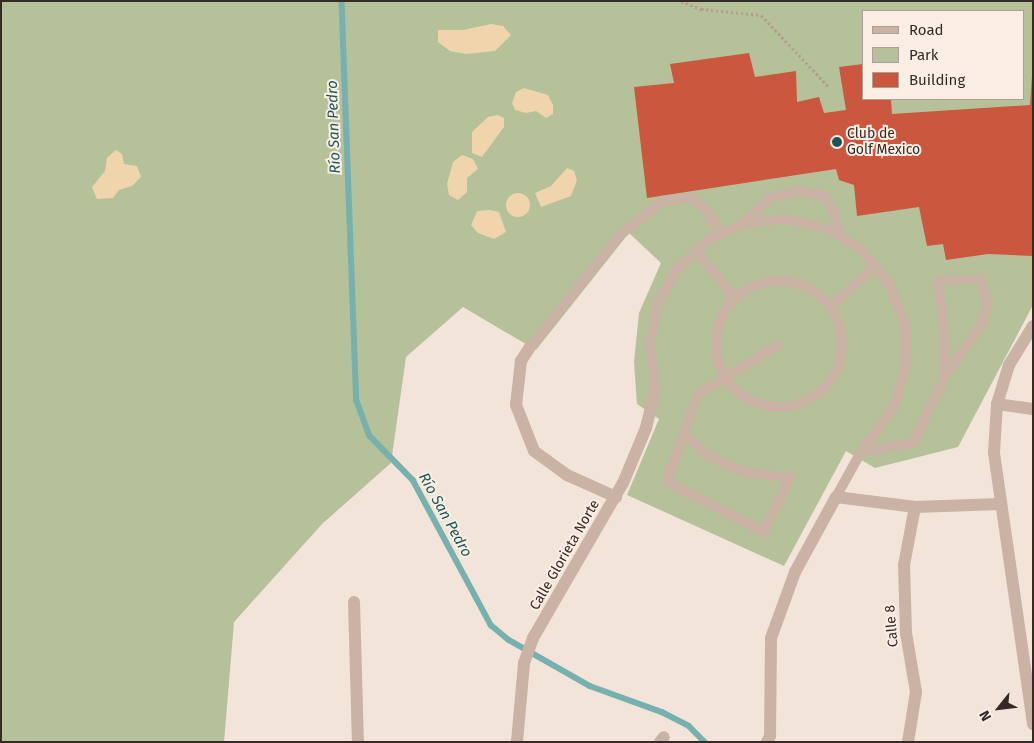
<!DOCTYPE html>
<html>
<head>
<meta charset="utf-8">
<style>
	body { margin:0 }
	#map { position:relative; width:1034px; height:743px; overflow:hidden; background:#f2e4d8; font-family:"Fira Sans",sans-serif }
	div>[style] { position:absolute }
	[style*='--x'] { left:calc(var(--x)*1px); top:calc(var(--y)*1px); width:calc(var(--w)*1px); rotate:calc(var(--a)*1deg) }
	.green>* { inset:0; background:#b5c198 }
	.sand>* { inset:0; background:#efd4ac }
	.round { border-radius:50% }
	.stream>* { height:5.5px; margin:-2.75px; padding:0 2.75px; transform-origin:2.75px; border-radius:2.75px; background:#76b0af }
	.building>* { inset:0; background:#ca573e }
	.path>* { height:3px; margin-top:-1.5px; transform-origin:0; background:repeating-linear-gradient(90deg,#b69d8e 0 2.5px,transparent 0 5px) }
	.lane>* { height:10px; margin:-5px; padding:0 5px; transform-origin:5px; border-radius:5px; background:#cab3a4 }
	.lane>.ring { margin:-5px; padding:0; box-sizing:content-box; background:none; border:10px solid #cab3a4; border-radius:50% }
	.street>* { height:12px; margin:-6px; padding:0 6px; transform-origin:6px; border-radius:6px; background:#cab3a4 }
	.dots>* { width:14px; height:14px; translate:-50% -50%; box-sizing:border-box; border:2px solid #faeee4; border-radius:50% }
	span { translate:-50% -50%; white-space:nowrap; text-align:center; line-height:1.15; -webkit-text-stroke:4px #faeee4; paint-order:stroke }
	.poi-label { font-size:14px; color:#352a26 }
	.left { translate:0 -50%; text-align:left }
	.street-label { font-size:14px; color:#352a26 }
	.water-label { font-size:15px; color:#1a5757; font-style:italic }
	.frame { position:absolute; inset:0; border:2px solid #352a26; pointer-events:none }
	.legend { position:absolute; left:862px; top:10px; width:162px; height:90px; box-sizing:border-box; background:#faeee4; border:1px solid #aba098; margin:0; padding:6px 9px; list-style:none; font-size:15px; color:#352a26 }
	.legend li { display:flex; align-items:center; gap:10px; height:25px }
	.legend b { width:25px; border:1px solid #aba098 }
	.north { position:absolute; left:974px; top:683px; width:50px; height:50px; -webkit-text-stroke:4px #faeee4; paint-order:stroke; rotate:241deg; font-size:14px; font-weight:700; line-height:20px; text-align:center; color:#352a26 }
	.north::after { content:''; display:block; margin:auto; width:18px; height:22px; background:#352a26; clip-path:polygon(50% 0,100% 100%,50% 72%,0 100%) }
</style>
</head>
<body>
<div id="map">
	<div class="green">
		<div style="clip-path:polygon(evenodd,1px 1px,1033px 1px,1033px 305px,958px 447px,875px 468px,846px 451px,784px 566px,627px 495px,659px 419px,637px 404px,634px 362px,639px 313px,661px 263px,629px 233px,536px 350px,463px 307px,406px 357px,391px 463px,322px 524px,234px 622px,224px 742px,1px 742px,1px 1px,863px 11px,1023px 11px,1023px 99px,863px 99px,863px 11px)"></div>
	</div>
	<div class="sand">
		<div style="clip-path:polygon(491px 24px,503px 26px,511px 35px,495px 51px,466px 54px,450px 51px,438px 42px,438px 30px,463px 30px)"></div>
		<div style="clip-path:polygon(524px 88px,548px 95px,553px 105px,553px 114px,546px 118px,536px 111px,526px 113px,515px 110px,512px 103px,516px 92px)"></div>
		<div style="clip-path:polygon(498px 115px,504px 118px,504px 127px,482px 157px,472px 153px,472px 132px,488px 117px)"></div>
		<div style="clip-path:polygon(116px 150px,122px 154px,124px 164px,137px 166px,141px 177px,132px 186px,119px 190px,113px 198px,97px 199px,92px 187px,105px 171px,107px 158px)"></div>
		<div style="clip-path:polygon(462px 155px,473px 159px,478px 169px,467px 178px,467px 192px,458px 200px,449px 195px,447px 184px,453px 162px)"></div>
		<div style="clip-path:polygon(567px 168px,574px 171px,577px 180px,571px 196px,541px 207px,535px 193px,551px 186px)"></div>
		<div class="round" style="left:506px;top:193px;width:24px;height:24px"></div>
		<div style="clip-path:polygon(490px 210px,499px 212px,506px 232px,494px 239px,478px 233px,471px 225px,477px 211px)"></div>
	</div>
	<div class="stream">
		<div style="--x:342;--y:1;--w:400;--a:87.9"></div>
		<div style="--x:357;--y:401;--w:37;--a:70"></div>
		<div style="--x:370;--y:436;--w:62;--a:45.7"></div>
		<div style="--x:413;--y:480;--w:165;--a:61.7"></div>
		<div style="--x:491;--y:625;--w:23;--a:40"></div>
		<div style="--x:509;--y:640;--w:93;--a:29.6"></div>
		<div style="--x:590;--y:686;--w:77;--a:19.9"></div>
		<div style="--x:662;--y:712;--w:30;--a:27"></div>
		<div style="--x:689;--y:726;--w:23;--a:45"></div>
	</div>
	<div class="building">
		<div style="clip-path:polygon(749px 53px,755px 77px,796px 71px,797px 102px,819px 97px,824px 113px,846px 110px,839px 67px,863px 64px,863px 99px,891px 99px,892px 114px,1030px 105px,1033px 61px,1033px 256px,988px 254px,946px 260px,943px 244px,927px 246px,919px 207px,857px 216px,854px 185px,839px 180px,836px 169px,647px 198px,634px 87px,674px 83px,670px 64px)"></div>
	</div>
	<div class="path">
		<div style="--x:681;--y:1;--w:22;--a:22"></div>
		<div style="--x:701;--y:9;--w:60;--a:5.7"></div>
		<div style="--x:761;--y:15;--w:98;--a:46.7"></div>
	</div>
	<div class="lane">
		<div style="--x:744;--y:223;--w:36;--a:-44"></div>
		<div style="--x:770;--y:198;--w:30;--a:-14"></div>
		<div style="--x:799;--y:191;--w:25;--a:11"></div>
		<div style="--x:824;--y:196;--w:19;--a:58"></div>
		<div style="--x:834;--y:212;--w:25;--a:76"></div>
		<div style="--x:696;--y:250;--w:62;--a:50.9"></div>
		<div class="ring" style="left:716px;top:281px;width:116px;height:116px"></div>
		<div style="--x:830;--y:307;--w:62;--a:-41.7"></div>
		<div style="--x:530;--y:347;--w:145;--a:-51.2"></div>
		<div style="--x:621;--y:234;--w:53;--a:-38.8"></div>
		<div style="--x:662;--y:201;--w:30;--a:-6"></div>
		<div style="--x:692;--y:198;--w:21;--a:41"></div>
		<div style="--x:708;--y:212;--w:26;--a:58"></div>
		<div style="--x:656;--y:387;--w:41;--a:-98.3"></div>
		<div style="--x:650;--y:346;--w:42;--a:-80.3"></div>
		<div style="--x:657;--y:305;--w:41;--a:-60.9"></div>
		<div style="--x:677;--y:269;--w:41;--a:-43"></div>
		<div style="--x:707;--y:241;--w:41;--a:-25.9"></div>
		<div style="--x:744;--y:223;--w:41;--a:-5.6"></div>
		<div style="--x:785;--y:219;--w:42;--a:12.4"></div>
		<div style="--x:826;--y:228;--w:41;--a:31"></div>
		<div style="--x:861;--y:249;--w:44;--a:50.5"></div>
		<div style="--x:889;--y:283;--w:43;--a:68.2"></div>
		<div style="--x:905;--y:323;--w:43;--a:88.7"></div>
		<div style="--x:906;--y:366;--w:43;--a:106.3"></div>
		<div style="--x:894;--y:407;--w:56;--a:126.3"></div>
		<div style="--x:861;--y:452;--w:51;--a:119.1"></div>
		<div style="--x:686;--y:435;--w:30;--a:44"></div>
		<div style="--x:708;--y:456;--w:43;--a:23.6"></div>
		<div style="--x:747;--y:473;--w:43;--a:5.3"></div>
		<div style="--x:790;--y:477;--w:61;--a:115.3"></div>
		<div style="--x:764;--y:532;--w:109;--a:-152.7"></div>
		<div style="--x:667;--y:482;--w:93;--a:-70.6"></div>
		<div style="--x:698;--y:394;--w:94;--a:-31.5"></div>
		<div style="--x:861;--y:452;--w:53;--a:-9.8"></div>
		<div style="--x:913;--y:443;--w:74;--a:-64.5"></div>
		<div style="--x:945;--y:376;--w:62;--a:-54.8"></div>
		<div style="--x:981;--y:325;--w:22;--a:-72"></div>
		<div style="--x:988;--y:304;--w:26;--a:-106"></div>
		<div style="--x:981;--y:279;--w:43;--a:177.3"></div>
		<div style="--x:938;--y:281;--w:55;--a:82.7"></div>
		<div style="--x:945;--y:336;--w:40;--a:90"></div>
	</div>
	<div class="street">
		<div style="--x:1033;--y:326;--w:46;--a:121.6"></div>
		<div style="--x:1009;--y:365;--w:41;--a:107.1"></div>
		<div style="--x:997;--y:404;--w:49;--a:93.5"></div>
		<div style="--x:994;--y:453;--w:274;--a:81.8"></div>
		<div style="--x:530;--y:347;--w:17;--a:123"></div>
		<div style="--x:521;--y:361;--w:44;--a:96.5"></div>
		<div style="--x:516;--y:405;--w:49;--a:68.6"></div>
		<div style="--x:534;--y:451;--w:41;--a:36"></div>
		<div style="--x:567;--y:475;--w:54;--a:24.2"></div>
		<div style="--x:997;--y:404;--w:36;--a:8"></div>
		<div style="--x:354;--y:602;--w:140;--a:88.4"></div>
		<div style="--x:517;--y:742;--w:79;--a:-84.9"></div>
		<div style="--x:524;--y:663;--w:27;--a:-70"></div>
		<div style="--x:533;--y:638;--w:179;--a:-59.9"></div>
		<div style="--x:623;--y:483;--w:60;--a:-67.3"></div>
		<div style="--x:646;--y:428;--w:42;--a:-76.3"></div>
		<div style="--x:660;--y:742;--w:6;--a:-51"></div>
		<div style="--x:767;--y:742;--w:7;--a:-63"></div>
		<div style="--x:770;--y:736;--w:98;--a:-89.4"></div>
		<div style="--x:771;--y:638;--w:70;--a:-70"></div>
		<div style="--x:795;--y:572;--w:85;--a:-61.3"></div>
		<div style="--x:836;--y:497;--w:80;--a:7.2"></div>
		<div style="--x:915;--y:507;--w:85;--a:-2"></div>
		<div style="--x:908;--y:742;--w:51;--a:-80.9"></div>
		<div style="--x:916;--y:692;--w:60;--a:-99.6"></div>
		<div style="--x:906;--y:633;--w:68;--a:-91.7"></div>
		<div style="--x:904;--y:565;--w:59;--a:-79.3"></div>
	</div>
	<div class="dots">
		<div style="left:837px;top:142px;background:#1a5757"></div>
	</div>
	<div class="poi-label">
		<span class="left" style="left:847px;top:142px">Club de<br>Golf Mexico</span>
	</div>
	<div class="street-label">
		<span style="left:565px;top:555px;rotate:-60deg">Calle Glorieta Norte</span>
		<span style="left:892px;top:626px;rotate:-95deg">Calle 8</span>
	</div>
	<div class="water-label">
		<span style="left:334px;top:127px;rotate:-92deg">Río San Pedro</span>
		<span style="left:445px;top:515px;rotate:61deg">Río San Pedro</span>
	</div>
	<div class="frame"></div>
	<ul class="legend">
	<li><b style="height:6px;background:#cab3a4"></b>Road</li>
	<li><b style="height:14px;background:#b5c198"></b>Park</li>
	<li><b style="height:14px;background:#ca573e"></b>Building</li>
	</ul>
	<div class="north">N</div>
</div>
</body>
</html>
